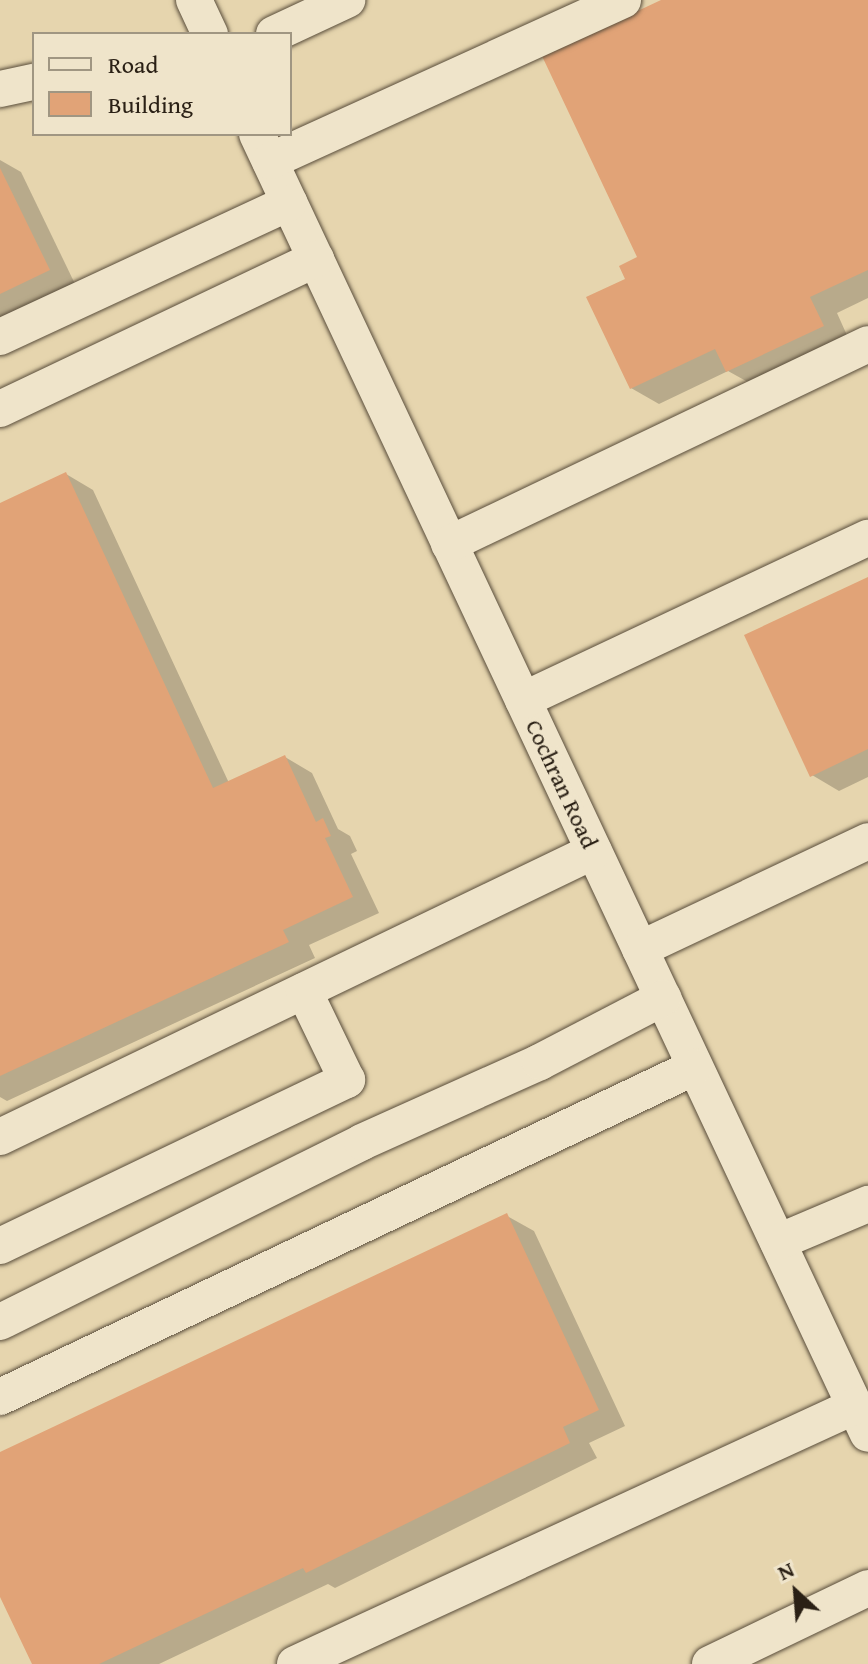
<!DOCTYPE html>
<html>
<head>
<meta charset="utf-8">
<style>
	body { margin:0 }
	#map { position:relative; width:868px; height:1664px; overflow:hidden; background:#e6d5ae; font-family:"Gentium Book Plus",serif }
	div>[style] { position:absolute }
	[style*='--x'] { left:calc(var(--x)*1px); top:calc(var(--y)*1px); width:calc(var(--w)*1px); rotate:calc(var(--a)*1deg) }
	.shadow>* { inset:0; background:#0003 }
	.building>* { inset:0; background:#e1a377 }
	.roads { filter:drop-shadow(0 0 2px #594d3b) drop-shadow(0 0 2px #594d3b) }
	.minor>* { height:36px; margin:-18px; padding:0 18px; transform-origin:18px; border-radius:18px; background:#efe4ca }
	span { translate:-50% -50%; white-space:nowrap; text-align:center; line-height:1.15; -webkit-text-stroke:8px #efe4ca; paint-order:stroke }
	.street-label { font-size:24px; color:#2a2015 }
	.legend { position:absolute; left:32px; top:32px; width:260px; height:104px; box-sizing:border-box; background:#efe4ca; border:2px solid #a09682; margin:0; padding:10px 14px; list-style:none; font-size:24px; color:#2a2015 }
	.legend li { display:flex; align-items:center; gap:16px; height:40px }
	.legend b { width:40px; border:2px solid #a09682 }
	.north { position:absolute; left:756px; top:1552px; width:80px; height:80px; -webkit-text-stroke:6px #efe4ca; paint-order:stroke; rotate:334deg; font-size:22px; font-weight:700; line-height:32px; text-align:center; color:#2a2015 }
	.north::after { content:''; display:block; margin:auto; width:28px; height:36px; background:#2a2015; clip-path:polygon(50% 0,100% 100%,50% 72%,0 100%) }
</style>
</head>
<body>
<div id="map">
	<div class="shadow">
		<div style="clip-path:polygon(666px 0,868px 0,868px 298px,837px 313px,850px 342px,755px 386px,728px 371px,659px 404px,631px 388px,628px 280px,639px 258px)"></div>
		<div style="clip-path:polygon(0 160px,21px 172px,76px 286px,0 322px)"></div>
		<div style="clip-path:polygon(66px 474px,93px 490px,229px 783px,285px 757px,312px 773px,338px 829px,350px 836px,357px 851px,351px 854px,379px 913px,309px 945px,315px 958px,7px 1101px,0 1097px,0 505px)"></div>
		<div style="clip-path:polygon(868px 579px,868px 777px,839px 791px,812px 775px)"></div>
		<div style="clip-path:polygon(507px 1216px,534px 1231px,625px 1426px,589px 1443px,597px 1458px,335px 1588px,328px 1584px,159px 1664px,34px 1664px,0 1592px,0 1454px)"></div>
	</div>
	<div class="building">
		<div style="clip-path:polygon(661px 0,868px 0,868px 270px,810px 297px,824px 326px,726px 372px,715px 349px,630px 389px,586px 297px,625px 279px,619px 266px,637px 257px,542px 56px)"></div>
		<div style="clip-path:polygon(0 168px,50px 270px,0 294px)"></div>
		<div style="clip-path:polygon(66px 472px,213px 788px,285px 755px,316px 822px,323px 818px,331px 836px,325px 838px,353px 897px,283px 930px,289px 942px,0 1076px,0 503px)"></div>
		<div style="clip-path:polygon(868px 577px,868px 749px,810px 777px,744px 635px)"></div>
		<div style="clip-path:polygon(507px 1213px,599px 1410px,563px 1427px,570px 1443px,306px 1573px,303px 1568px,99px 1664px,32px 1664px,0 1597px,0 1452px)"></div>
	</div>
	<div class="roads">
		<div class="minor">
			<div style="--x:194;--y:0;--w:38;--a:65"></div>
			<div style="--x:274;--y:34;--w:81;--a:-25"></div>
			<div style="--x:0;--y:89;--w:35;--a:-12"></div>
			<div style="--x:257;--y:134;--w:1436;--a:64.83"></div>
			<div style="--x:270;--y:161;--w:388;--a:-24.5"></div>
			<div style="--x:0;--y:337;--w:319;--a:-24.9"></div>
			<div style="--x:0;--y:409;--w:350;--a:-25.4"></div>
			<div style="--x:449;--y:544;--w:464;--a:-25.5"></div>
			<div style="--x:523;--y:700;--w:381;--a:-25.2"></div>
			<div style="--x:640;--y:949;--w:252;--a:-25.3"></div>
			<div style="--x:0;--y:1137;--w:659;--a:-25.71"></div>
			<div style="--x:778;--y:1242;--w:98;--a:-22.9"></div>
			<div style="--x:0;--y:1246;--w:385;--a:-25.6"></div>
			<div style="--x:347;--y:1080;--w:99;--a:-115.8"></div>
			<div style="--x:0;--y:1322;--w:404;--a:-26.4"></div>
			<div style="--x:362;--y:1142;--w:195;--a:-24.2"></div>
			<div style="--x:540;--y:1062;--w:139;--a:-27.5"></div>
			<div style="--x:0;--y:1397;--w:769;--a:-25.4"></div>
			<div style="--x:295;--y:1664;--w:617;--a:-24.74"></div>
			<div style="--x:710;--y:1664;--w:175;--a:-25.7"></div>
		</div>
	</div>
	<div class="street-label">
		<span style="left:562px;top:784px;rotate:65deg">Cochran Road</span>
	</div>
	<ul class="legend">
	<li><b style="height:10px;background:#efe4ca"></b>Road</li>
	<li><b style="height:22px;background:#e1a377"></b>Building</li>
	</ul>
	<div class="north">N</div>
</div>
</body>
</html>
